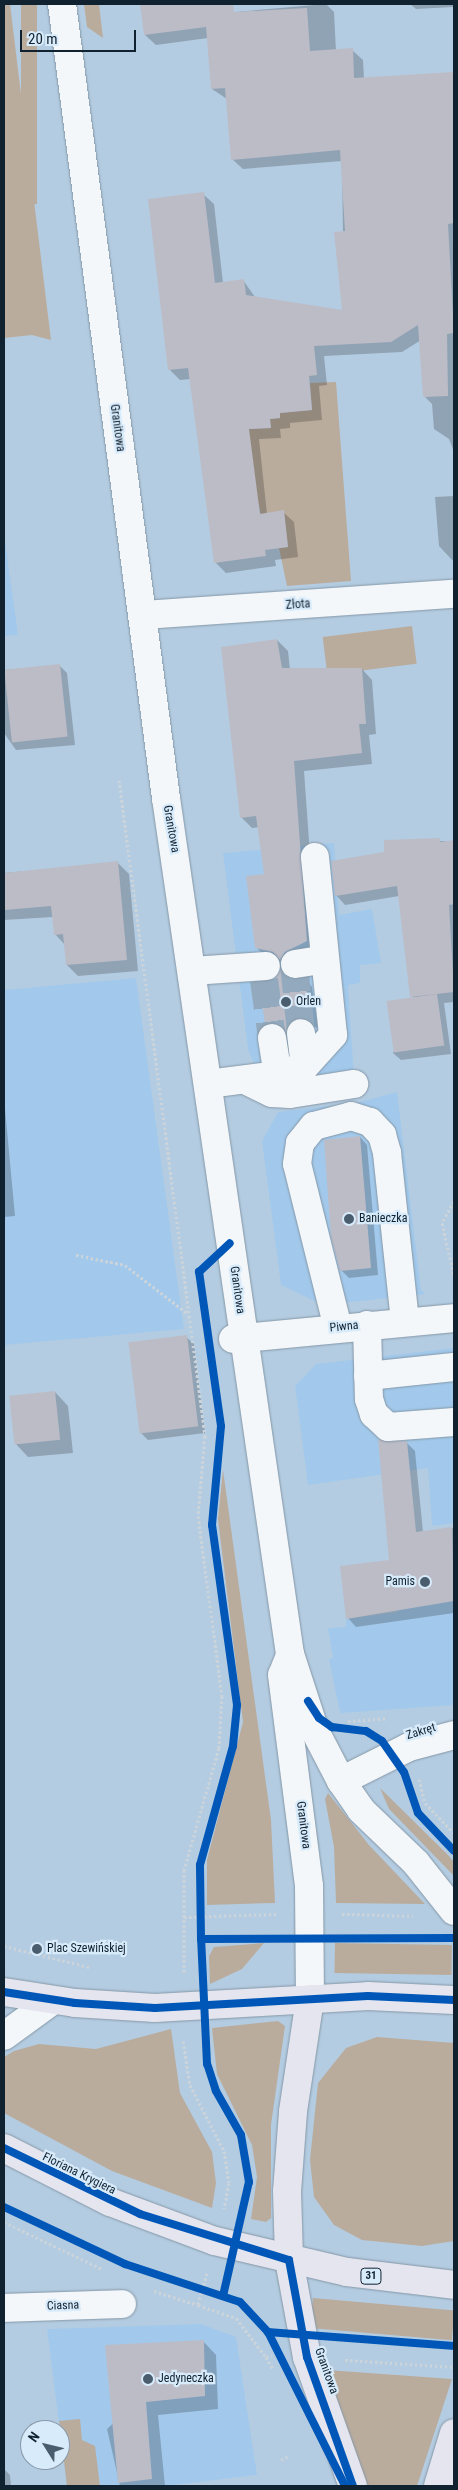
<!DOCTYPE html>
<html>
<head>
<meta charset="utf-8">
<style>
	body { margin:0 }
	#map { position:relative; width:458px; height:2490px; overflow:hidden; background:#b4cce1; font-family:"Roboto Condensed",sans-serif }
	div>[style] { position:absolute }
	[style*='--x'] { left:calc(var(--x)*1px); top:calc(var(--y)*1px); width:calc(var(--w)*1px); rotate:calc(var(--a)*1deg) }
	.built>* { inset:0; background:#a2c9eb }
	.green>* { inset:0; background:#baac9d; transform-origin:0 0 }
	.shadow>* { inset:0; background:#0003 }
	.building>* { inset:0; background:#bcbcc7; transform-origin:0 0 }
	.minor-tunnel>* { height:28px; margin-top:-14px; transform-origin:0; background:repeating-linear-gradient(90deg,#93aabe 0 28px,transparent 0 42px) }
	.path>* { height:3px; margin-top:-1.5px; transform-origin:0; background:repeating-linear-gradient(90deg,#ccd4db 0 2.5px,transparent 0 5px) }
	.roads { filter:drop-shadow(0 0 1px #8598a8) drop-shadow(0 0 1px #8598a8) }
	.minor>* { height:28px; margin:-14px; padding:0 14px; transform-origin:14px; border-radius:14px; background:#f4f7fa }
	.major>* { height:28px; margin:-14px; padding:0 14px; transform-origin:14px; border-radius:14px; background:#e4e5ee }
	.cycleway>* { height:8px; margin:-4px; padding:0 4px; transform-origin:4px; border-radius:4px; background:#0057b8 }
	.dots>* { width:14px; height:14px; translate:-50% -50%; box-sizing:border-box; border:2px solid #d8ebfb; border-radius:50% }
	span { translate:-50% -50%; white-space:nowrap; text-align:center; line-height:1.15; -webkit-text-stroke:4.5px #d8ebfb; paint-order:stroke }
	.shield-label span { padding:1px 4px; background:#d8ebfb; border:1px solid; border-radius:4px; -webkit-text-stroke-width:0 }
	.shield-label { font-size:11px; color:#102130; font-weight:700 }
	.street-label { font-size:12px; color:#102130 }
	.poi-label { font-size:12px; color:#102130 }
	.left { translate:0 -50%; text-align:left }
	.right { translate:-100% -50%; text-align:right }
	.frame { position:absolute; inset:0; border:5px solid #102130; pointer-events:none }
	.north { position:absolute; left:20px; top:2420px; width:50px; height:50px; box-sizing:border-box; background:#d8ebfb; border:1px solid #889aaa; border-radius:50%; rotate:306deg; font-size:14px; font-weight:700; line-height:20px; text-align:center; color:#102130 }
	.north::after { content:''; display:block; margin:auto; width:18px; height:22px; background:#495d6e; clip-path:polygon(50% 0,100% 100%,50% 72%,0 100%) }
	.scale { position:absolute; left:20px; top:30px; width:116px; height:22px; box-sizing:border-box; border:2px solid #102130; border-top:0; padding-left:6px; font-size:15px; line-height:18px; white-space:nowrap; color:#102130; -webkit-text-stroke:4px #d8ebfb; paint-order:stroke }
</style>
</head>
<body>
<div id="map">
	<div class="built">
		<div style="clip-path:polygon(4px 534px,18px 635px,4px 636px)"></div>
		<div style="clip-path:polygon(334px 843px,339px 915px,372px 909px,381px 963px,360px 965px,360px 983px,348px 985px,354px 1078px,264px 1087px,248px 1049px,223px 853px)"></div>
		<div style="clip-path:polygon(136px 978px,184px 1329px,4px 1345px,4px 990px)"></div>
		<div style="clip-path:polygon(397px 1092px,421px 1290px,426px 1294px,323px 1305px,281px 1285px,262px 1141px,278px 1112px,356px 1103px)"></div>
		<div style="clip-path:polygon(454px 1348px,454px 1523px,432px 1526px,428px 1468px,308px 1485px,295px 1386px,316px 1364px)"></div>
		<div style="clip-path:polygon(454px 1554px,454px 1705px,340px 1713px,329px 1659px,333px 1658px,328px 1628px,346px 1627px,346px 1619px,398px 1612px,393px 1562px)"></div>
		<div style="clip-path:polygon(201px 2324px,236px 2337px,257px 2475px,166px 2486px,67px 2486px,47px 2329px)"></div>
	</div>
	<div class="green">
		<div style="clip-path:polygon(4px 4px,10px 4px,51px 340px,32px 335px,4px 338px)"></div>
		<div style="left:21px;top:4px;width:16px;height:200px"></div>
		<div style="clip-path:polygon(84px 4px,99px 4px,103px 38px,87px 27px)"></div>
		<div style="clip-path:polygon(336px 382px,351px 581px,287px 586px,279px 548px,288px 547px,284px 514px,261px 517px,259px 505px,252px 506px,249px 429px,271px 428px,270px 419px,280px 418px,280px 413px,312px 410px,310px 383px)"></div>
		<div style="left:412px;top:626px;width:38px;height:90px;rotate:83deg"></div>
		<div style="clip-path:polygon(223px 1470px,271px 1820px,275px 1903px,207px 1905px,207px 1860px,243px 1722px,218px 1519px)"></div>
		<div style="clip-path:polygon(380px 1788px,448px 1855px,454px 1862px,454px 1876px,389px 1809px)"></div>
		<div style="clip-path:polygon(328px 1793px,369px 1845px,425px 1904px,336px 1903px,334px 1847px,325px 1799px)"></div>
		<div style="clip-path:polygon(264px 1943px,242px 1969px,210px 1984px,209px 1956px,214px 1947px)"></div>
		<div style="left:335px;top:1943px;width:117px;height:30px;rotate:1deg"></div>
		<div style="clip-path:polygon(278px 2021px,285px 2026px,271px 2125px,271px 2218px,266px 2222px,251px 2219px,257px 2177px,252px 2145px,217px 2074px,212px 2028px)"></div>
		<div style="clip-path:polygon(171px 2029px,180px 2093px,212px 2152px,216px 2183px,212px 2208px,112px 2171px,4px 2113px,4px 2057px,14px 2051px,39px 2044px,96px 2049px)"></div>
		<div style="clip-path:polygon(377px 2037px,454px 2043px,454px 2241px,422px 2246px,362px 2240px,334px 2225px,314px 2197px,310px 2160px,318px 2083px,346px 2048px)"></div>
		<div style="left:313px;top:2298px;width:142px;height:30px;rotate:5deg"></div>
		<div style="clip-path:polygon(327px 2370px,452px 2379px,417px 2486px,366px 2486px)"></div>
		<div style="clip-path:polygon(80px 2419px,82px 2440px,95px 2446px,100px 2486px,67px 2486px,59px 2421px)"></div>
	</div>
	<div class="shadow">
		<div style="clip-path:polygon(141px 4px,212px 4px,213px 14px,326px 4px,334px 12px,336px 51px,352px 50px,363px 60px,364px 79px,454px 73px,454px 452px,449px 439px,434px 429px,432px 404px,424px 396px,421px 340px,402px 352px,324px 356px,327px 385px,319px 386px,322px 420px,290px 423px,290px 428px,280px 429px,281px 438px,259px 439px,267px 514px,283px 512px,294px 522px,298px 557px,275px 560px,276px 566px,226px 573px,216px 563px,191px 379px,180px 380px,170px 370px,203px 194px,214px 204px,223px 283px,243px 280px,255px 297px,344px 312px,342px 161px,243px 169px,232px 159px,227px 99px,212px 89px,208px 38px,156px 45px,145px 35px)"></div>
		<div style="clip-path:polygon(410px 4px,454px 4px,454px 7px,416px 9px)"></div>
		<div style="clip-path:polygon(454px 496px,454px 559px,452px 560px,439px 546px,435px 497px)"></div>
		<div style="clip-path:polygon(277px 640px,288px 651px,290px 670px,362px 669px,372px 680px,376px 734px,369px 735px,372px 764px,304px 771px,317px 952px,283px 962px,267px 958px,256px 947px,265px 875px,259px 827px,252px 828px,241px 817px)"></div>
		<div style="clip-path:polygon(59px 665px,67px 673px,75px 745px,16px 750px,4px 733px,4px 670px)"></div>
		<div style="clip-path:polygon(385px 841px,454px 841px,454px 1002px,444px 1003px,451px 1054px,401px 1060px,393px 1053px,413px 998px,399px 896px,345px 905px,336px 895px,386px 853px)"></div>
		<div style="clip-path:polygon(118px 863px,129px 874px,138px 971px,78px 976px,67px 965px,65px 945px,55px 934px,53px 917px,4px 920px,4px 873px)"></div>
		<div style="clip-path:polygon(305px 979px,312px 987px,318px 1028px,307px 1024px,294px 1038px,286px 1030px,274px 1032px,266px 1024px,261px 983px)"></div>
		<div style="clip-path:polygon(4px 1098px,15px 1216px,4px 1217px)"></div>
		<div style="clip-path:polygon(360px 1137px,367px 1145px,378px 1275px,349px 1278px,341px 1270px)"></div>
		<div style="clip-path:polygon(186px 1337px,194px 1344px,205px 1433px,148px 1440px,140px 1432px)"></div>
		<div style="clip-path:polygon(55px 1392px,68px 1406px,73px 1453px,28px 1457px,15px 1443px)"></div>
		<div style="clip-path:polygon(406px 1442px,415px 1451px,423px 1532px,454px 1528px,454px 1613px,356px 1627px,348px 1618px,390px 1561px)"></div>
		<div style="clip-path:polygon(203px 2341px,216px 2355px,218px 2409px,158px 2415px,165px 2486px,120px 2486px,107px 2429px)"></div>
		<div style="clip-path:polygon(4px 2469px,10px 2475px,11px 2486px,4px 2486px)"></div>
	</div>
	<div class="building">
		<div style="clip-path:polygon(140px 4px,233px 4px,234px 12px,307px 8px,310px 51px,353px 48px,354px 78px,454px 72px,454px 223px,448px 224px,454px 333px,447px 334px,448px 396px,423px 397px,418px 325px,391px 342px,314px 346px,317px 375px,309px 376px,312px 410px,280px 413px,280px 418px,270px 419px,271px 428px,249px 429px,260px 514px,284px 510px,288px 547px,265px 550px,266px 556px,214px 563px,188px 368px,168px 370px,148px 199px,204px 192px,215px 283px,244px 279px,246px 295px,342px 310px,334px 232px,345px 231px,340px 150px,231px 160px,225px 88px,211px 89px,206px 27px,144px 35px)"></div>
		<div style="clip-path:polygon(277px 639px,282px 668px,362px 668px,366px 724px,359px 724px,362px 753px,294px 761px,307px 941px,285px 952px,280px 960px,273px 952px,255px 948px,246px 876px,264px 874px,256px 816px,240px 818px,221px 647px)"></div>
		<div style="left:60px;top:664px;width:73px;height:56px;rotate:84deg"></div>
		<div style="clip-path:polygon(440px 838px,440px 842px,454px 840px,454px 904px,449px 905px,454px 992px,410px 997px,397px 886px,335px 896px,331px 861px,384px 852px,384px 840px)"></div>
		<div style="clip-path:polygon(118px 861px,127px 960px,66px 965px,63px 934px,54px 935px,51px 906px,4px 910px,4px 873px)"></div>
		<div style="clip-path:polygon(281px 969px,290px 979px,305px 978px,311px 1022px,299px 1018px,286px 1032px,277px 1023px,265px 1024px,259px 982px,274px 979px)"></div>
		<div style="left:437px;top:994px;width:52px;height:51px;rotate:82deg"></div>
		<div style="clip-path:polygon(360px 1136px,371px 1268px,340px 1271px,331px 1238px,324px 1140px)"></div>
		<div style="left:187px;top:1335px;width:92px;height:59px;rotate:83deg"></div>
		<div style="left:55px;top:1391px;width:49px;height:46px;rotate:84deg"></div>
		<div style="clip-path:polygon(378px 1439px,407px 1441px,416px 1532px,452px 1527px,454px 1601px,346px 1619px,340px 1566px,389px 1560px)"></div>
		<div style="clip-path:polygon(204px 2340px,205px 2396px,146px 2402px,152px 2479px,118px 2483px,105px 2345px)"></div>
	</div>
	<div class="minor-tunnel">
		<div style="--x:294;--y:964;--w:69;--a:84.2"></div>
		<div style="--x:264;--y:980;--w:59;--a:82.1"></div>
	</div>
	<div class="path">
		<div style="--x:119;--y:780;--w:662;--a:82.53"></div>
		<div style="--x:205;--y:1436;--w:80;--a:95"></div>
		<div style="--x:198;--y:1516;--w:182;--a:82.4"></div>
		<div style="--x:222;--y:1696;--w:52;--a:93.3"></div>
		<div style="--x:219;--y:1748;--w:127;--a:106"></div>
		<div style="--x:184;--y:1870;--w:102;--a:90"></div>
		<div style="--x:454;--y:1201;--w:25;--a:119"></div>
		<div style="--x:442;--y:1223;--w:54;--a:77.2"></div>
		<div style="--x:76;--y:1255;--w:50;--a:11.5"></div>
		<div style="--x:125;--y:1265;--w:78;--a:37.7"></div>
		<div style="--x:348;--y:1721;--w:39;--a:-4"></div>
		<div style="--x:419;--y:1779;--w:25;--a:76"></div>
		<div style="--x:425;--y:1803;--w:42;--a:46"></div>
		<div style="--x:342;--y:1914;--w:71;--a:1.6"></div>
		<div style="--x:184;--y:1917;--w:92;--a:-1.9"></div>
		<div style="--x:4;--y:1946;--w:88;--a:13.9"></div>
		<div style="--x:183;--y:2041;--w:45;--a:81"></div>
		<div style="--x:190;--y:2085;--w:74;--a:62.7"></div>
		<div style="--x:224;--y:2151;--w:32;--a:81"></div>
		<div style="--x:229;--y:2183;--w:26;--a:101"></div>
		<div style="--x:4;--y:2222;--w:109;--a:25.6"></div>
		<div style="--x:207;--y:2273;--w:33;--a:106"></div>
		<div style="--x:198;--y:2305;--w:40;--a:18.9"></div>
		<div style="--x:236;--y:2318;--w:49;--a:52.4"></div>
		<div style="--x:266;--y:2357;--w:6;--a:-18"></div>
		<div style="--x:154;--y:2291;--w:46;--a:17.7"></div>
		<div style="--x:266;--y:2357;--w:14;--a:60"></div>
		<div style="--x:345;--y:2360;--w:109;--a:3.7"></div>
		<div style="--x:281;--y:2460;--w:9;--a:-27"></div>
	</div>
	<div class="roads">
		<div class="minor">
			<div style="--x:62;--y:4;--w:801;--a:82.54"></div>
			<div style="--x:166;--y:798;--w:865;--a:81.76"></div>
			<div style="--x:290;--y:1654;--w:81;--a:72"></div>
			<div style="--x:315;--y:1731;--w:56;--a:62.5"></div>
			<div style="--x:341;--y:1781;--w:35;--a:55"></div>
			<div style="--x:361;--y:1810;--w:76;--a:43.9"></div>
			<div style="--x:416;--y:1863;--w:61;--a:51.6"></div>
			<div style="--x:143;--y:615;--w:312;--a:-3.9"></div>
			<div style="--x:295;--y:964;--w:30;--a:-9"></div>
			<div style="--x:192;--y:971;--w:74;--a:-3.9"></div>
			<div style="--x:272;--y:1038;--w:37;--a:81"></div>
			<div style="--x:305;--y:1066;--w:42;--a:-47.9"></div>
			<div style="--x:333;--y:1035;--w:179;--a:-95.8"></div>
			<div style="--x:249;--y:1082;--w:25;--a:26"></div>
			<div style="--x:272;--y:1093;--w:18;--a:3"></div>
			<div style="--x:290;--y:1094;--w:65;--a:-8.9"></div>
			<div style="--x:208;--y:1084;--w:71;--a:-7.3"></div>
			<div style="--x:278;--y:1075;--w:28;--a:-18"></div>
			<div style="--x:305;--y:1066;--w:33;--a:-97"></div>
			<div style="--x:367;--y:1325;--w:74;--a:88.5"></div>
			<div style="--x:369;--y:1399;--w:16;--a:72"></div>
			<div style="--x:374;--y:1414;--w:19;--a:43"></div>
			<div style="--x:388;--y:1427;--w:66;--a:-4.3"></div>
			<div style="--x:338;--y:1328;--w:169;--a:-104"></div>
			<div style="--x:297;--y:1164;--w:21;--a:-82"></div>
			<div style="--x:300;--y:1143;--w:22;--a:-51"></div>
			<div style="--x:314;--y:1126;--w:38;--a:-15"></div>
			<div style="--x:351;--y:1116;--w:20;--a:18"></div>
			<div style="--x:370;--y:1122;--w:18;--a:47"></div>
			<div style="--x:382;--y:1135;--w:19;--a:74"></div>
			<div style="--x:387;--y:1153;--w:170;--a:83.9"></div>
			<div style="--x:233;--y:1339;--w:222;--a:-5.4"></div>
			<div style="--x:368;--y:1376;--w:86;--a:-6"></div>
			<div style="--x:289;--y:1658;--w:18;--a:112"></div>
			<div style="--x:282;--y:1675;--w:213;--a:82.7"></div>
			<div style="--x:309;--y:1886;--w:113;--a:89.5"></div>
			<div style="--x:341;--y:1781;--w:76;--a:-26.6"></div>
			<div style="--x:409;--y:1747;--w:47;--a:-14.9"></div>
			<div style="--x:4;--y:2036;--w:59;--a:-36.1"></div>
			<div style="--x:4;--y:2308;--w:118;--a:-1.9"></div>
		</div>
		<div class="major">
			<div style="--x:4;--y:1992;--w:72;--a:8.8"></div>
			<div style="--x:75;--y:2003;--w:80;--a:3.6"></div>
			<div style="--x:155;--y:2008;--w:213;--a:-3.2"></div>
			<div style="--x:368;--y:1996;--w:86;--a:2.7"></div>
			<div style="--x:310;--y:1999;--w:114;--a:98.6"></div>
			<div style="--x:293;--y:2112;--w:79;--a:94.3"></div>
			<div style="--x:287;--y:2191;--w:69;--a:88.3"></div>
			<div style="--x:289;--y:2260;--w:99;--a:79.5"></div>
			<div style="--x:307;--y:2357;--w:137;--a:70.4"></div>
			<div style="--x:4;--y:2148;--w:119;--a:27"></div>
			<div style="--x:110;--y:2202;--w:112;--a:20.4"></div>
			<div style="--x:215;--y:2241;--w:136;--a:13.2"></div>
			<div style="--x:347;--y:2272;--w:108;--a:6.9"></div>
			<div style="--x:438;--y:2486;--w:55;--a:-73.2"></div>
		</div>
	</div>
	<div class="cycleway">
		<div style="--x:308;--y:1701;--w:20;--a:57"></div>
		<div style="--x:319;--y:1718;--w:16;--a:35"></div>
		<div style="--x:332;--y:1727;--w:34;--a:7"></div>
		<div style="--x:366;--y:1731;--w:19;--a:32"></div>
		<div style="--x:382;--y:1741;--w:38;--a:55"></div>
		<div style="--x:404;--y:1772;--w:43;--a:71.1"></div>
		<div style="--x:418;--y:1813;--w:52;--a:46.5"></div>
		<div style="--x:201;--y:1939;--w:74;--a:-90.8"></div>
		<div style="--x:200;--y:1865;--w:123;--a:-74.5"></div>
		<div style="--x:233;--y:1746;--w:41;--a:-84.4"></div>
		<div style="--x:237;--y:1705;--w:182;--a:-97.9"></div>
		<div style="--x:212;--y:1525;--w:99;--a:-84.8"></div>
		<div style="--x:221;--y:1426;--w:156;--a:-98.1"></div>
		<div style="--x:199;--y:1272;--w:42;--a:-43.1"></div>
		<div style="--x:4;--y:1992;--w:72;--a:8.8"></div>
		<div style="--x:75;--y:2003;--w:80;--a:3.6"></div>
		<div style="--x:155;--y:2008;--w:213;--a:-3.2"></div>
		<div style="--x:368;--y:1996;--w:86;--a:2.7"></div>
		<div style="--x:4;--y:2148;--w:151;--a:25.9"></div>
		<div style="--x:140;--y:2214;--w:156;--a:17.2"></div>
		<div style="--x:289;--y:2260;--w:99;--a:79.5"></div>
		<div style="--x:307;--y:2357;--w:137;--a:70.4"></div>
		<div style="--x:4;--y:2207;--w:134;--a:25.2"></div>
		<div style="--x:125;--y:2264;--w:121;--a:18.3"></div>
		<div style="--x:240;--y:2302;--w:41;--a:47"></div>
		<div style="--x:268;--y:2332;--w:187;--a:4.3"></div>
		<div style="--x:223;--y:2296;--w:117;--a:-77.2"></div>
		<div style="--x:249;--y:2182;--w:48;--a:-99.7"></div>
		<div style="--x:241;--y:2135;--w:51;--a:-119.6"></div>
		<div style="--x:216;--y:2091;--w:28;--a:-108"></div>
		<div style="--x:207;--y:2064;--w:125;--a:-92.7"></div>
		<div style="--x:201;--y:1939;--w:253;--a:-0.2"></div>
		<div style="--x:268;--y:2332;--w:172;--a:63.4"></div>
	</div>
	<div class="dots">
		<div style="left:286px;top:1002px;background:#495d6e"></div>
		<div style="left:349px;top:1219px;background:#495d6e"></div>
		<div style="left:425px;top:1582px;background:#495d6e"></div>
		<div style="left:37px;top:1949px;background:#495d6e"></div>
		<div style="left:148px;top:2379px;background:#495d6e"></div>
	</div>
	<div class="shield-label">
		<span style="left:371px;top:2276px">31</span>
	</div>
	<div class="street-label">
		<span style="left:117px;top:428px;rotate:82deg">Granitowa</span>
		<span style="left:298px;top:605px;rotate:-4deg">Złota</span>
		<span style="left:171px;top:829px;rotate:80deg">Granitowa</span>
		<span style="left:237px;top:1290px;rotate:82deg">Granitowa</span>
		<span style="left:344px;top:1327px;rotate:-6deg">Piwna</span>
		<span style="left:421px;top:1732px;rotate:-17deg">Zakręt</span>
		<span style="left:303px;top:1825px;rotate:83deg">Granitowa</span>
		<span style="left:79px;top:2174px;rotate:26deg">Floriana Krygiera</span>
		<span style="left:63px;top:2306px;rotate:-2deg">Ciasna</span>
		<span style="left:326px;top:2371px;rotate:70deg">Granitowa</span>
	</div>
	<div class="poi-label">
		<span class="left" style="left:296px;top:1002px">Orlen</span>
		<span class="left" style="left:359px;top:1219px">Banieczka</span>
		<span class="right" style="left:415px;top:1582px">Pamis</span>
		<span class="left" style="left:47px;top:1949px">Plac Szewińskiej</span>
		<span class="left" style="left:158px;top:2379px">Jedyneczka</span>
	</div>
	<div class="frame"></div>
	<div class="north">N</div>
	<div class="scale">20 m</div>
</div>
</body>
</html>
